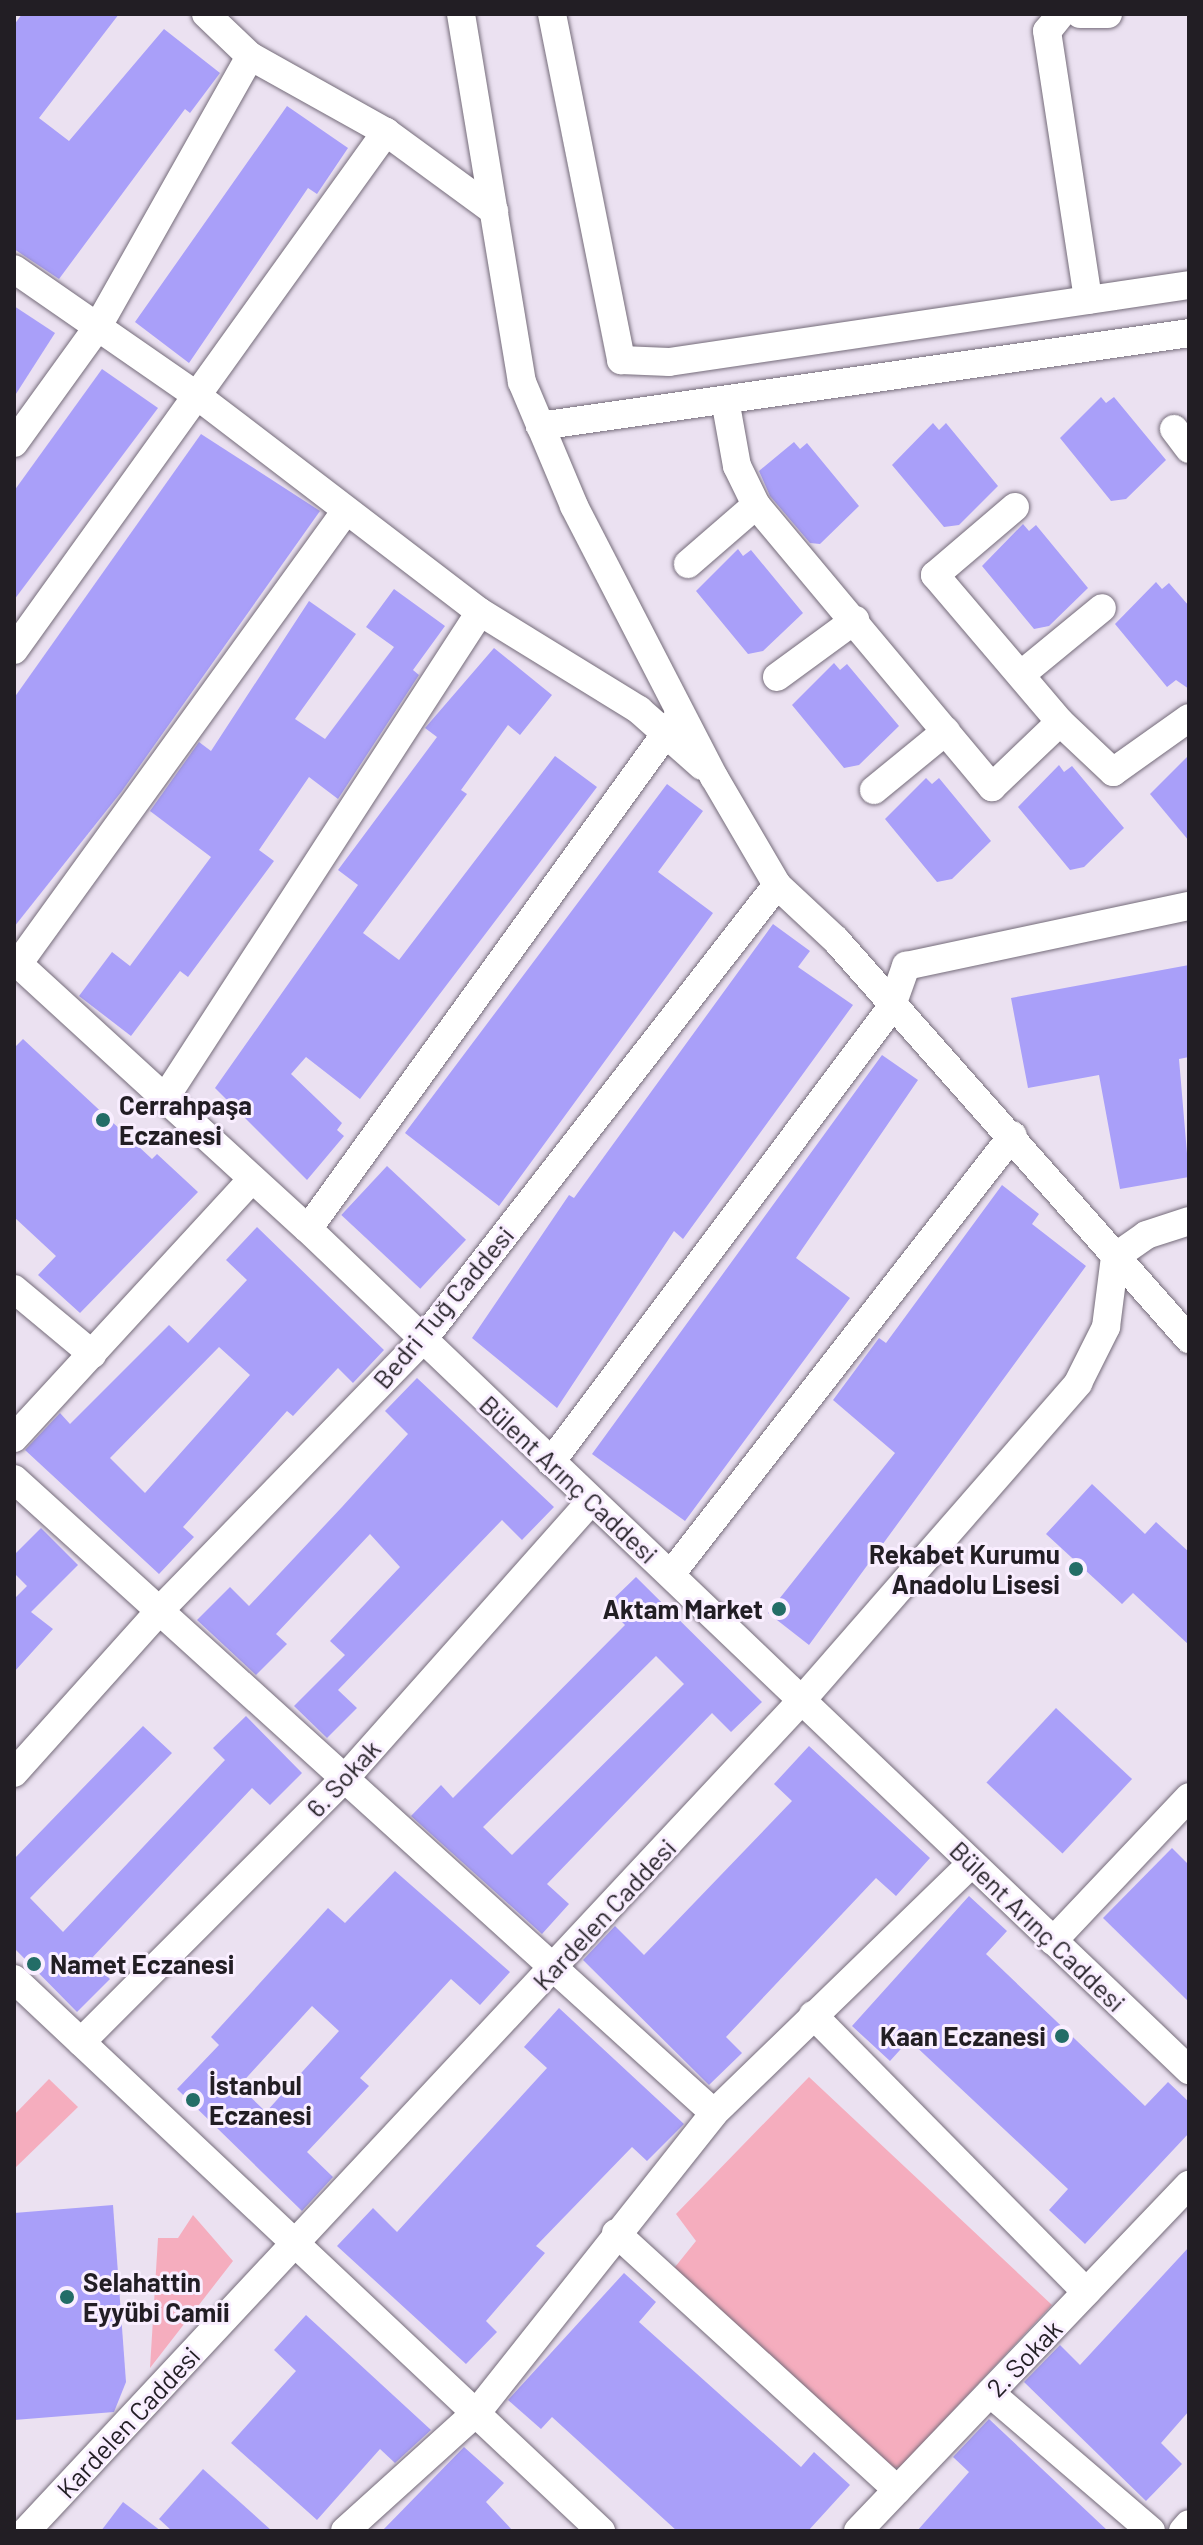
<!DOCTYPE html>
<html>
<head>
<meta charset="utf-8">
<style>
	body { margin:0 }
	#map { position:relative; width:1203px; height:2545px; overflow:hidden; background:#ebe1f1; font-family:Barlow,sans-serif }
	div>[style] { position:absolute }
	[style*='--x'] { left:calc(var(--x)*1px); top:calc(var(--y)*1px); width:calc(var(--w)*1px); rotate:calc(var(--a)*1deg) }
	.green>* { inset:0; background:#f5adbe }
	.building>* { inset:0; background:#a99ff9; transform-origin:0 0 }
	.roads { filter:drop-shadow(0 0 2px #756c7a) drop-shadow(0 0 2px #756c7a) }
	.minor>* { height:28px; margin:-14px; padding:0 14px; transform-origin:14px; border-radius:14px; background:#fff }
	.dots>* { width:22px; height:22px; translate:-50% -50%; box-sizing:border-box; border:4px solid #f9eeff; border-radius:50% }
	span { translate:-50% -50%; white-space:nowrap; text-align:center; line-height:1.15; -webkit-text-stroke:6px #f9eeff; paint-order:stroke }
	.poi-label { font-size:26px; color:#221e24; font-weight:700 }
	.left { translate:0 -50%; text-align:left }
	.right { translate:-100% -50%; text-align:right }
	.street-label { font-size:26px; color:#221e24 }
	.frame { position:absolute; inset:0; border:16px solid #221e24; pointer-events:none }
</style>
</head>
<body>
<div id="map">
	<div class="green">
		<div style="clip-path:polygon(809px 2077px,1052px 2305px,900px 2467px,887px 2469px,671px 2272px,696px 2241px,676px 2214px)"></div>
		<div style="clip-path:polygon(49px 2079px,78px 2107px,14px 2169px,14px 2115px)"></div>
		<div style="clip-path:polygon(193px 2215px,233px 2261px,150px 2368px,158px 2238px,178px 2238px)"></div>
	</div>
	<div class="building">
		<div style="clip-path:polygon(22px 14px,119px 14px,39px 118px,69px 141px,164px 29px,220px 73px,190px 113px,185px 109px,59px 279px,14px 249px,14px 25px)"></div>
		<div style="clip-path:polygon(287px 106px,348px 148px,317px 194px,308px 188px,189px 363px,135px 322px)"></div>
		<div style="clip-path:polygon(14px 306px,55px 333px,14px 397px)"></div>
		<div style="clip-path:polygon(102px 369px,158px 408px,14px 600px,14px 491px)"></div>
		<div style="clip-path:polygon(1101px 397px,1106px 403px,1114px 397px,1166px 460px,1126px 499px,1111px 501px,1060px 438px)"></div>
		<div style="clip-path:polygon(933px 423px,939px 430px,946px 423px,998px 486px,959px 525px,944px 527px,892px 465px)"></div>
		<div style="clip-path:polygon(201px 434px,320px 511px,122px 791px,14px 927px,14px 698px)"></div>
		<div style="clip-path:polygon(794px 442px,800px 449px,807px 443px,859px 506px,820px 544px,810px 543px,770px 496px,759px 471px)"></div>
		<div style="clip-path:polygon(1023px 524px,1029px 531px,1036px 525px,1088px 588px,1049px 626px,1034px 629px,982px 566px)"></div>
		<div style="clip-path:polygon(738px 549px,743px 556px,751px 550px,803px 613px,763px 651px,748px 654px,696px 591px)"></div>
		<div style="clip-path:polygon(1156px 582px,1162px 589px,1169px 583px,1189px 606px,1189px 689px,1176px 680px,1167px 687px,1115px 624px)"></div>
		<div style="clip-path:polygon(394px 589px,445px 626px,413px 670px,419px 675px,338px 799px,309px 777px,259px 850px,274px 861px,188px 977px,180px 971px,131px 1036px,79px 996px,112px 952px,130px 966px,211px 857px,150px 811px,199px 742px,211px 751px,309px 601px,356px 634px,295px 719px,325px 739px,394px 647px,366px 627px)"></div>
		<div style="clip-path:polygon(494px 648px,552px 695px,520px 735px,508px 725px,461px 790px,467px 794px,363px 933px,399px 960px,555px 756px,597px 787px,360px 1099px,306px 1057px,291px 1074px,342px 1123px,337px 1130px,344px 1136px,307px 1180px,215px 1088px,358px 885px,338px 870px,437px 737px,425px 728px)"></div>
		<div style="clip-path:polygon(834px 663px,840px 670px,847px 664px,899px 726px,859px 765px,844px 768px,792px 705px)"></div>
		<div style="clip-path:polygon(1189px 755px,1189px 841px,1150px 794px)"></div>
		<div style="clip-path:polygon(1059px 765px,1064px 772px,1072px 766px,1124px 828px,1084px 867px,1070px 870px,1018px 807px)"></div>
		<div style="clip-path:polygon(926px 778px,932px 784px,939px 778px,991px 841px,952px 879px,937px 882px,885px 819px)"></div>
		<div style="clip-path:polygon(667px 784px,703px 811px,658px 872px,713px 913px,499px 1206px,405px 1133px)"></div>
		<div style="clip-path:polygon(773px 924px,810px 951px,798px 967px,853px 1005px,683px 1239px,674px 1231px,557px 1408px,472px 1338px,569px 1195px,574px 1198px)"></div>
		<div style="clip-path:polygon(1189px 965px,1189px 1057px,1179px 1059px,1189px 1177px,1120px 1189px,1099px 1075px,1028px 1088px,1011px 998px)"></div>
		<div style="clip-path:polygon(23px 1039px,152px 1159px,157px 1154px,198px 1192px,80px 1313px,38px 1275px,56px 1256px,14px 1217px,14px 1048px)"></div>
		<div style="clip-path:polygon(882px 1055px,918px 1080px,796px 1258px,850px 1298px,685px 1521px,592px 1454px)"></div>
		<div style="left:387px;top:1166px;width:108px;height:67px;rotate:43deg"></div>
		<div style="clip-path:polygon(1002px 1185px,1039px 1214px,1032px 1224px,1086px 1266px,809px 1645px,768px 1613px,895px 1453px,833px 1400px,879px 1338px,886px 1343px)"></div>
		<div style="clip-path:polygon(evenodd,257px 1227px,384px 1350px,353px 1383px,338px 1368px,293px 1416px,287px 1411px,183px 1527px,194px 1537px,159px 1574px,25px 1450px,60px 1413px,70px 1424px,169px 1325px,188px 1343px,247px 1280px,226px 1260px,257px 1227px,219px 1347px,250px 1375px,145px 1493px,110px 1458px,219px 1347px)"></div>
		<div style="clip-path:polygon(417px 1378px,554px 1507px,522px 1540px,502px 1520px,338px 1690px,357px 1708px,327px 1738px,294px 1706px,345px 1655px,330px 1641px,400px 1567px,370px 1534px,276px 1634px,287px 1644px,256px 1675px,197px 1620px,230px 1587px,249px 1606px,342px 1507px,408px 1434px,385px 1411px)"></div>
		<div style="clip-path:polygon(1092px 1484px,1145px 1534px,1156px 1522px,1189px 1552px,1189px 1645px,1133px 1593px,1122px 1604px,1046px 1534px)"></div>
		<div style="clip-path:polygon(41px 1528px,78px 1565px,31px 1612px,53px 1629px,14px 1672px,14px 1599px,27px 1586px,14px 1573px,14px 1555px)"></div>
		<div style="clip-path:polygon(evenodd,636px 1577px,762px 1702px,731px 1732px,712px 1713px,547px 1884px,569px 1904px,542px 1934px,411px 1816px,441px 1785px,453px 1798px,625px 1625px,606px 1606px,636px 1577px,656px 1656px,684px 1684px,512px 1855px,483px 1827px,656px 1656px)"></div>
		<div style="left:1056px;top:1708px;width:104px;height:102px;rotate:43deg"></div>
		<div style="clip-path:polygon(246px 1716px,302px 1773px,270px 1805px,252px 1788px,90px 1960px,110px 1979px,77px 2012px,14px 1948px,14px 1859px,143px 1726px,172px 1753px,30px 1898px,63px 1932px,225px 1760px,213px 1748px)"></div>
		<div style="clip-path:polygon(809px 1746px,930px 1858px,896px 1896px,876px 1878px,726px 2037px,742px 2053px,709px 2085px,583px 1960px,615px 1926px,644px 1955px,792px 1801px,774px 1784px)"></div>
		<div style="clip-path:polygon(1172px 1848px,1189px 1865px,1189px 2002px,1103px 1918px)"></div>
		<div style="clip-path:polygon(evenodd,395px 1871px,510px 1972px,480px 2005px,451px 1979px,360px 2078px,369px 2086px,307px 2152px,333px 2177px,302px 2211px,177px 2089px,219px 2045px,211px 2037px,328px 1908px,345px 1923px,395px 1871px,312px 2006px,339px 2031px,266px 2112px,239px 2086px,312px 2006px)"></div>
		<div style="clip-path:polygon(969px 1896px,1007px 1931px,986px 1954px,1145px 2106px,1168px 2082px,1189px 2102px,1189px 2133px,1085px 2244px,1049px 2210px,1068px 2189px,909px 2040px,890px 2061px,852px 2026px)"></div>
		<div style="clip-path:polygon(559px 2008px,684px 2124px,647px 2161px,632px 2147px,536px 2246px,545px 2253px,486px 2321px,497px 2332px,466px 2364px,337px 2246px,373px 2208px,397px 2232px,547px 2068px,524px 2047px)"></div>
		<div style="clip-path:polygon(113px 2205px,126px 2382px,114px 2412px,14px 2420px,14px 2213px)"></div>
		<div style="clip-path:polygon(1189px 2247px,1189px 2411px,1161px 2443px,1182px 2464px,1146px 2501px,1024px 2382px,1060px 2345px,1080px 2365px)"></div>
		<div style="clip-path:polygon(624px 2273px,656px 2302px,639px 2322px,801px 2467px,814px 2452px,850px 2485px,808px 2531px,677px 2531px,552px 2417px,541px 2429px,508px 2400px)"></div>
		<div style="clip-path:polygon(306px 2315px,431px 2430px,395px 2463px,380px 2449px,317px 2520px,231px 2443px,296px 2371px,274px 2350px)"></div>
		<div style="clip-path:polygon(989px 2419px,1108px 2531px,917px 2531px,969px 2472px,953px 2457px)"></div>
		<div style="clip-path:polygon(464px 2447px,504px 2483px,486px 2502px,513px 2531px,382px 2531px)"></div>
		<div style="clip-path:polygon(203px 2469px,272px 2531px,172px 2531px,159px 2519px)"></div>
		<div style="clip-path:polygon(123px 2502px,161px 2531px,101px 2531px)"></div>
	</div>
	<div class="roads">
		<div class="minor">
			<div style="--x:206;--y:14;--w:61;--a:43.7"></div>
			<div style="--x:250;--y:56;--w:156;--a:29.2"></div>
			<div style="--x:386;--y:132;--w:134;--a:36.2"></div>
			<div style="--x:461;--y:14;--w:373;--a:80.6"></div>
			<div style="--x:522;--y:382;--w:134;--a:67.2"></div>
			<div style="--x:574;--y:506;--w:305;--a:62.7"></div>
			<div style="--x:714;--y:777;--w:125;--a:59.7"></div>
			<div style="--x:777;--y:885;--w:81;--a:43"></div>
			<div style="--x:836;--y:940;--w:533;--a:48.5"></div>
			<div style="--x:552;--y:14;--w:353;--a:78.7"></div>
			<div style="--x:621;--y:360;--w:48;--a:2.4"></div>
			<div style="--x:669;--y:362;--w:526;--a:-8.42"></div>
			<div style="--x:1061;--y:14;--w:22;--a:129"></div>
			<div style="--x:1047;--y:31;--w:272;--a:81.3"></div>
			<div style="--x:1080;--y:14;--w:28;--a:0"></div>
			<div style="--x:14;--y:269;--w:226;--a:34.7"></div>
			<div style="--x:200;--y:398;--w:352;--a:37.4"></div>
			<div style="--x:480;--y:612;--w:187;--a:31.6"></div>
			<div style="--x:639;--y:710;--w:84;--a:41.6"></div>
			<div style="--x:726;--y:405;--w:62;--a:79.8"></div>
			<div style="--x:737;--y:466;--w:43;--a:64"></div>
			<div style="--x:756;--y:505;--w:368;--a:50.1"></div>
			<div style="--x:992;--y:787;--w:94;--a:-43.7"></div>
			<div style="--x:1060;--y:722;--w:73;--a:43.3"></div>
			<div style="--x:1113;--y:772;--w:93;--a:-35.4"></div>
			<div style="--x:540;--y:426;--w:656;--a:-8.15"></div>
			<div style="--x:1174;--y:429;--w:25;--a:53"></div>
			<div style="--x:14;--y:443;--w:142;--a:-54.2"></div>
			<div style="--x:97;--y:328;--w:312;--a:-60.6"></div>
			<div style="--x:1015;--y:507;--w:105;--a:139.6"></div>
			<div style="--x:935;--y:575;--w:193;--a:49.6"></div>
			<div style="--x:688;--y:564;--w:90;--a:-40.9"></div>
			<div style="--x:14;--y:650;--w:638;--a:-54.32"></div>
			<div style="--x:1023;--y:673;--w:102;--a:-39.4"></div>
			<div style="--x:777;--y:677;--w:97;--a:-36.2"></div>
			<div style="--x:874;--y:790;--w:93;--a:-39.3"></div>
			<div style="--x:14;--y:960;--w:398;--a:42.5"></div>
			<div style="--x:308;--y:1229;--w:1218;--a:43.67"></div>
			<div style="--x:18;--y:964;--w:558;--a:-54.12"></div>
			<div style="--x:165;--y:1098;--w:579;--a:-57.05"></div>
			<div style="--x:308;--y:1229;--w:625;--a:-54.17"></div>
			<div style="--x:14;--y:1289;--w:102;--a:39.8"></div>
			<div style="--x:14;--y:1438;--w:352;--a:-47.4"></div>
			<div style="--x:551;--y:1462;--w:567;--a:-53.17"></div>
			<div style="--x:891;--y:1008;--w:45;--a:-70.3"></div>
			<div style="--x:906;--y:966;--w:289;--a:-12"></div>
			<div style="--x:14;--y:1479;--w:944;--a:42.17"></div>
			<div style="--x:671;--y:1574;--w:556;--a:-52.08"></div>
			<div style="--x:14;--y:1773;--w:219;--a:-48.1"></div>
			<div style="--x:160;--y:1610;--w:376;--a:-45.8"></div>
			<div style="--x:422;--y:1341;--w:578;--a:-52.1"></div>
			<div style="--x:1053;--y:1941;--w:198;--a:-46.6"></div>
			<div style="--x:14;--y:1979;--w:806;--a:43.24"></div>
			<div style="--x:813;--y:2015;--w:389;--a:45.4"></div>
			<div style="--x:81;--y:2042;--w:375;--a:-45"></div>
			<div style="--x:346;--y:1777;--w:369;--a:-48.4"></div>
			<div style="--x:616;--y:2233;--w:381;--a:42.4"></div>
			<div style="--x:990;--y:2393;--w:212;--a:40.6"></div>
			<div style="--x:26;--y:2531;--w:1136;--a:-46.96"></div>
			<div style="--x:801;--y:1701;--w:422;--a:-48.9"></div>
			<div style="--x:1078;--y:1383;--w:63;--a:-63.4"></div>
			<div style="--x:1106;--y:1327;--w:71;--a:-82.7"></div>
			<div style="--x:1115;--y:1257;--w:38;--a:-35"></div>
			<div style="--x:1146;--y:1235;--w:45;--a:-18"></div>
			<div style="--x:345;--y:2531;--w:179;--a:-42.1"></div>
			<div style="--x:478;--y:2411;--w:380;--a:-51.6"></div>
			<div style="--x:714;--y:2113;--w:359;--a:-44.1"></div>
			<div style="--x:858;--y:2531;--w:479;--a:-46.3"></div>
			<div style="--x:1183;--y:2531;--w:9;--a:-49"></div>
		</div>
	</div>
	<div class="dots">
		<div style="left:103px;top:1120px;background:#236d67"></div>
		<div style="left:1076px;top:1569px;background:#236d67"></div>
		<div style="left:779px;top:1609px;background:#236d67"></div>
		<div style="left:34px;top:1964px;background:#236d67"></div>
		<div style="left:1062px;top:2036px;background:#236d67"></div>
		<div style="left:193px;top:2100px;background:#236d67"></div>
		<div style="left:67px;top:2297px;background:#236d67"></div>
	</div>
	<div class="poi-label">
		<span class="left" style="left:119px;top:1120px">Cerrahpaşa<br>Eczanesi</span>
		<span class="right" style="left:1060px;top:1569px">Rekabet Kurumu<br>Anadolu Lisesi</span>
		<span class="right" style="left:763px;top:1609px">Aktam Market</span>
		<span class="left" style="left:50px;top:1964px">Namet Eczanesi</span>
		<span class="right" style="left:1046px;top:2036px">Kaan Eczanesi</span>
		<span class="left" style="left:209px;top:2100px">İstanbul<br>Eczanesi</span>
		<span class="left" style="left:83px;top:2297px">Selahattin<br>Eyyübi Camii</span>
	</div>
	<div class="street-label">
		<span style="left:443px;top:1307px;rotate:-50deg">Bedri Tuğ Caddesi</span>
		<span style="left:569px;top:1479px;rotate:43deg">Bülent Arınç Caddesi</span>
		<span style="left:343px;top:1778px;rotate:-47deg">6. Sokak</span>
		<span style="left:604px;top:1914px;rotate:-47deg">Kardelen Caddesi</span>
		<span style="left:1038px;top:1926px;rotate:44deg">Bülent Arınç Caddesi</span>
		<span style="left:1024px;top:2358px;rotate:-46deg">2. Sokak</span>
		<span style="left:128px;top:2422px;rotate:-47deg">Kardelen Caddesi</span>
	</div>
	<div class="frame"></div>
</div>
</body>
</html>
